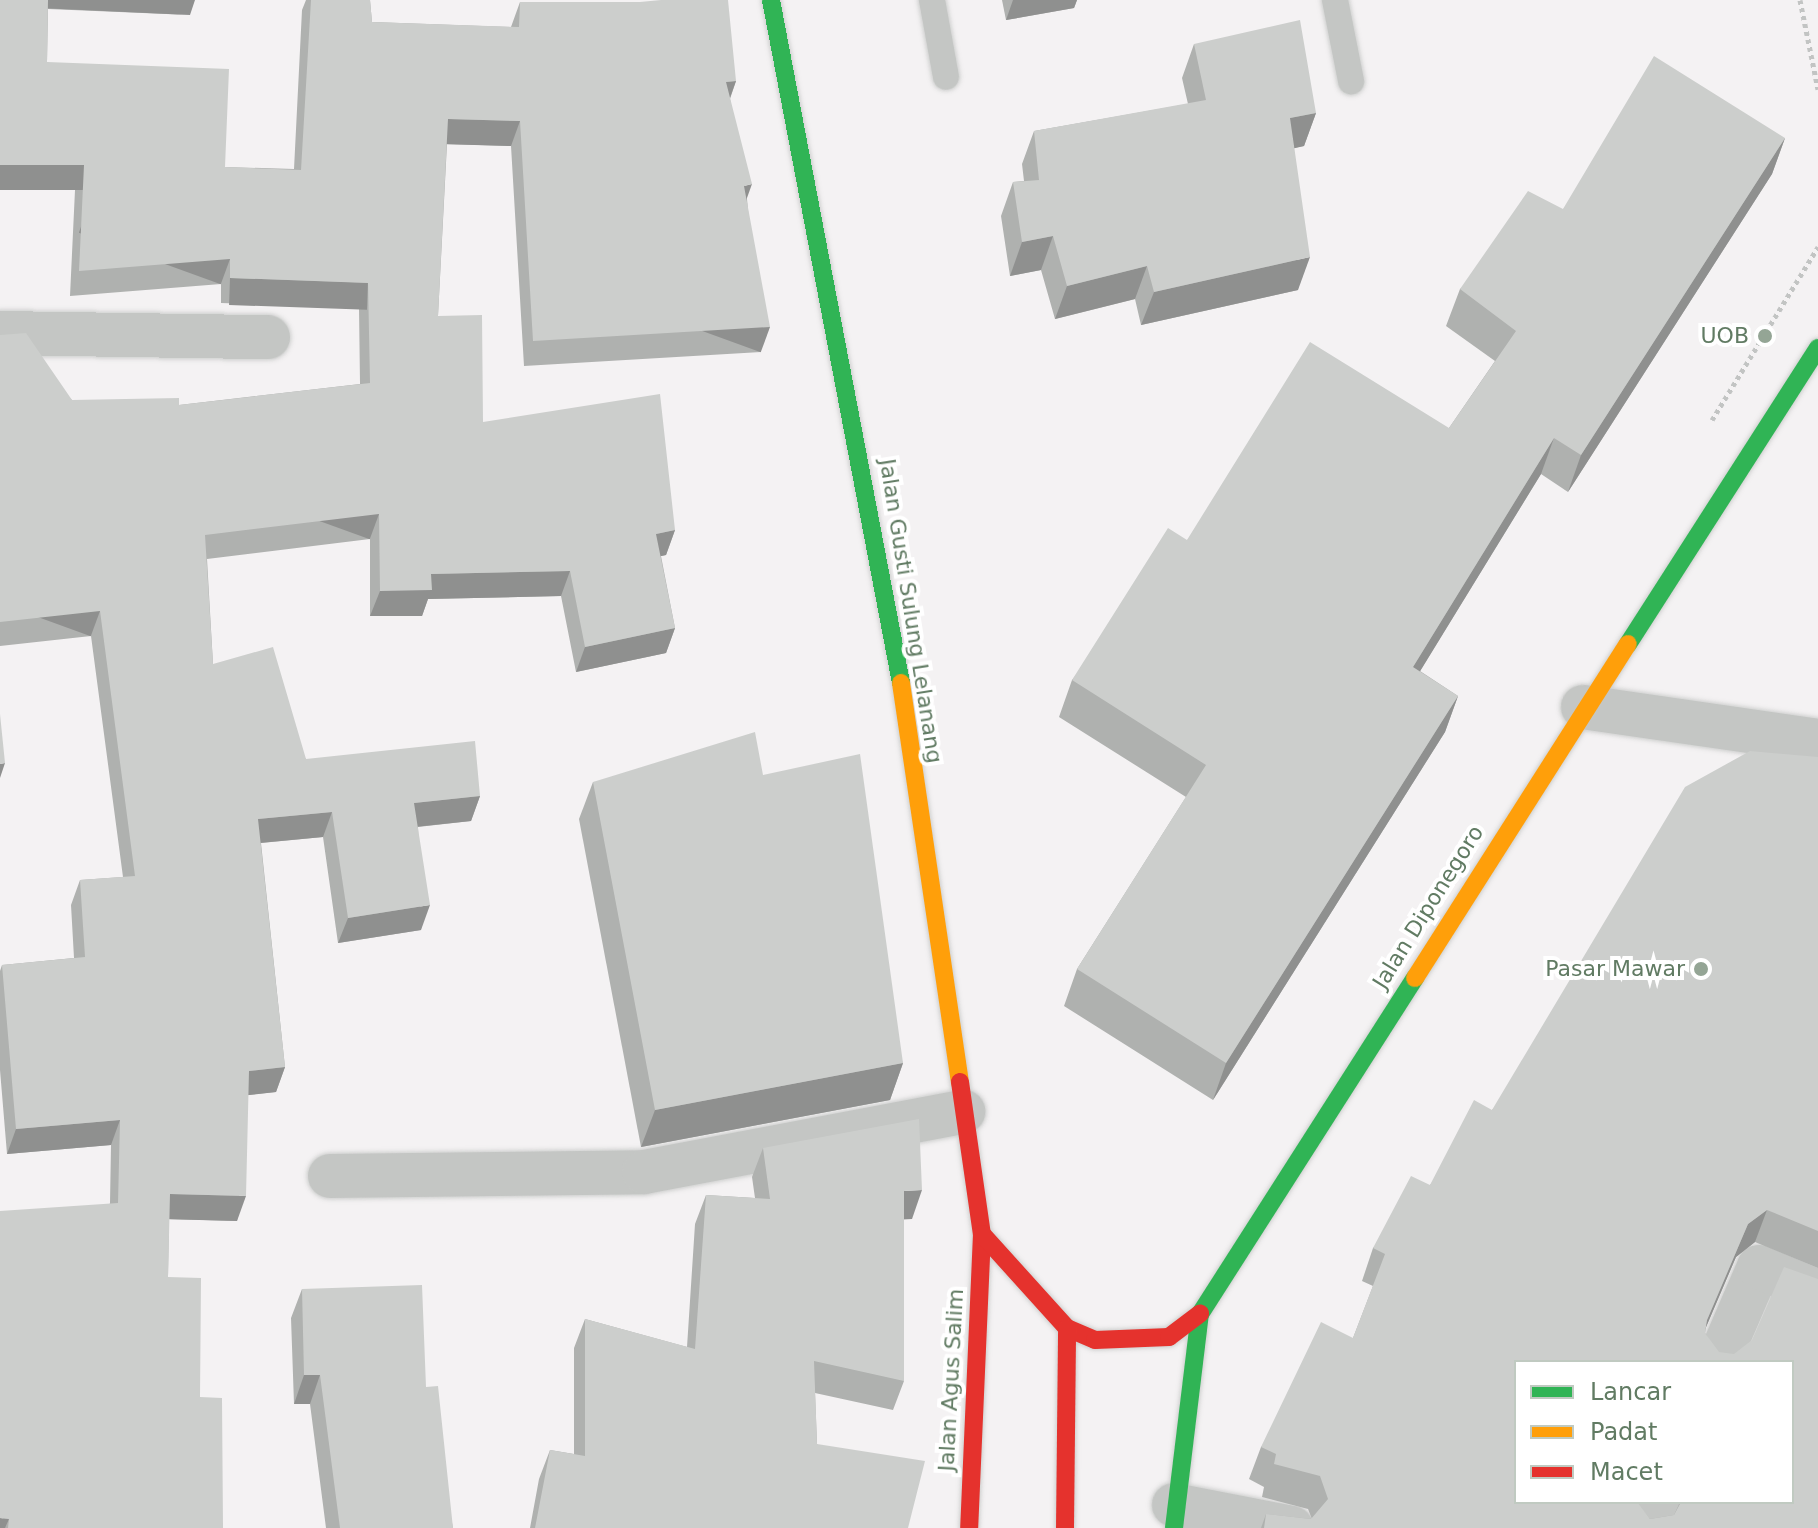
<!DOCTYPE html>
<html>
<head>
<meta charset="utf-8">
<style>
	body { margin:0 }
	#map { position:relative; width:1818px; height:1528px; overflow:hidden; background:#f4f2f3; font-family:"DejaVu Sans",sans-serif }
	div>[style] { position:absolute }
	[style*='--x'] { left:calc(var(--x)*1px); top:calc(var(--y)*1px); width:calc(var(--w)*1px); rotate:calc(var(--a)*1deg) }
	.path>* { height:5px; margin-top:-2.5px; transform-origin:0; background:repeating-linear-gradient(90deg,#c2c4c3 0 4px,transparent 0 8px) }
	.roads { filter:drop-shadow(0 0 2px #cfd0cf) drop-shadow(0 0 2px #cfd0cf) }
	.lane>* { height:26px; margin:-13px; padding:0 13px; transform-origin:13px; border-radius:13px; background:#c4c6c4 }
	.street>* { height:44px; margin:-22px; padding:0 22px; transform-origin:22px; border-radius:22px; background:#c4c6c4 }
	.fast>* { height:18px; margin:-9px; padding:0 9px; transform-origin:9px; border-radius:9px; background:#30b455 }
	.slow>* { height:18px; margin:-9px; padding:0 9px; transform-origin:9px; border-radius:9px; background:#ff9f0a }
	.jam>* { height:18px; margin:-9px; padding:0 9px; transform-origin:9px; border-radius:9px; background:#e5322d }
	.wall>* { inset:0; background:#afb1af }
	.shaded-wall>* { inset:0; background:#8f908f; transform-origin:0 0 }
	.building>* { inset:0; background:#cccecc }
	.dots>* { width:22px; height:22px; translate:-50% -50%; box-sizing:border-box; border:4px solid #fff; border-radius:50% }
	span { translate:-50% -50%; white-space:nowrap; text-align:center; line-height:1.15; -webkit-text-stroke:8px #fff; paint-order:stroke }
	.poi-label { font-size:22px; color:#617b63 }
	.right { translate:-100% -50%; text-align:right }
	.street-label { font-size:22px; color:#617b63 }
	.legend { position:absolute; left:1514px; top:1360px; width:280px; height:144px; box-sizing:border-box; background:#fff; border:2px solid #c0cac1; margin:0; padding:10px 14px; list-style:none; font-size:24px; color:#617b63 }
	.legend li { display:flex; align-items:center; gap:16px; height:40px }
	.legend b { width:40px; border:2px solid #c0cac1 }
</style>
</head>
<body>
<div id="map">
	<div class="path">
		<div style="--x:1800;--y:0;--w:91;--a:78.6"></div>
		<div style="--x:1712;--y:420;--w:203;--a:-58.5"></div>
	</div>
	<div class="roads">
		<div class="lane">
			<div style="--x:932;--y:0;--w:78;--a:79.7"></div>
			<div style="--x:1335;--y:0;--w:83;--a:78.8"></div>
		</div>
		<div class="street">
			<div style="--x:0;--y:333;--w:268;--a:0.9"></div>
			<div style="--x:1583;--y:707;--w:237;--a:8.2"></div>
			<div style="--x:330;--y:1176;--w:314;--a:-0.7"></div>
			<div style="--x:644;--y:1172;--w:325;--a:-10.7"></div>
			<div style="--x:1718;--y:1362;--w:103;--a:-66.7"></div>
			<div style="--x:1759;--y:1267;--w:64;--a:23"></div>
			<div style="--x:1174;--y:1505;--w:120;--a:11"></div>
			<div style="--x:1647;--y:1528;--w:28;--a:-67"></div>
		</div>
		<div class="fast">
			<div style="--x:771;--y:0;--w:695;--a:79.22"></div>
			<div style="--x:1628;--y:644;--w:352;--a:-57.3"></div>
			<div style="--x:1174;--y:1528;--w:216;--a:-83.1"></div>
			<div style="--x:1200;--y:1314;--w:399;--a:-57.4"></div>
		</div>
		<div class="slow">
			<div style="--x:901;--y:683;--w:403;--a:81.6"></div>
			<div style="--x:1415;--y:978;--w:396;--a:-57.5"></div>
		</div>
		<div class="jam">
			<div style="--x:960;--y:1082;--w:154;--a:81.8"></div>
			<div style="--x:982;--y:1234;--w:294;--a:92.5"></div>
			<div style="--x:982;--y:1234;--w:127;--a:47.9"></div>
			<div style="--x:1067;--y:1328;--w:30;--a:23"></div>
			<div style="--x:1095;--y:1340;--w:74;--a:-2.3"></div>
			<div style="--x:1169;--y:1337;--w:39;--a:-37"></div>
			<div style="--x:1065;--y:1528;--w:200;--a:-89.4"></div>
		</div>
	</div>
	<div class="wall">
		<div style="clip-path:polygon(0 0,190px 15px,48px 9px,47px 62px,225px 167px,294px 169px,302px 10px,306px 0,370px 0,372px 22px,511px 27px,520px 2px,736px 81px,730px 99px,747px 199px,761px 352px,524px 366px,511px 146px,447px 144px,438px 316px,483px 422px,675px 530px,666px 555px,661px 556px,675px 628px,666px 653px,576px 672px,561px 596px,428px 599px,422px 616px,370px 616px,370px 539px,207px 559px,213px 664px,306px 759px,480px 796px,471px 821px,418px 827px,421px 930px,338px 943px,323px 837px,261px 843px,285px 1067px,276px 1092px,248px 1095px,237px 1221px,169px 1219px,168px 1277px,200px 1397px,223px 1528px,0 1528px,110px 1203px,111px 1145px,7px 1154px,0 1070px,0 971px,2px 965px,74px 958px,71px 905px,80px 880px,123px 877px,91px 636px,0 646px,0 335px,72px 400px,179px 405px,360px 384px,359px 308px,221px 303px,221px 284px,70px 296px,75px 190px,0 190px)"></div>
		<div style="clip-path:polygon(1002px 0,1077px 0,1074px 8px,1006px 20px)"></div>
		<div style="clip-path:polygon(1194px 44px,1316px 113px,1304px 146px,1294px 148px,1298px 290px,1141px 325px,1135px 299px,1055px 319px,1041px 270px,1010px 276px,1001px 216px,1013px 182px,1024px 181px,1022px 164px,1034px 131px,1188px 104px,1182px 78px)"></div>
		<div style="clip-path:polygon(1785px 138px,1772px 174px,1568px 492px,1541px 474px,1420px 671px,1458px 696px,1445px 732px,1213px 1100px,1064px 1006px,1077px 969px,1186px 797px,1059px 717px,1072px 680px,1187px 540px,1449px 428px,1495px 361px,1446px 326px,1460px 289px,1563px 209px)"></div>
		<div style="clip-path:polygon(evenodd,1818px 757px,1818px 1268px,1755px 1242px,1736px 1257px,1706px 1327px,1705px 1333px,1818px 1528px,1261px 1528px,1266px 1514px,1312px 1519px,1308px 1509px,1262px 1497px,1264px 1487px,1249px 1479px,1261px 1447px,1353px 1338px,1373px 1286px,1362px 1281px,1373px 1248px,1430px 1185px,1492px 1110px,1818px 757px,1516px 1362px,1792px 1502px,1680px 1502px,1674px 1515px,1650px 1519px,1516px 1362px)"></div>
		<div style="clip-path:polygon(763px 775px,903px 1063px,890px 1100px,641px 1147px,579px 819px,593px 782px)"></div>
		<div style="clip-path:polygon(763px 1148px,912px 1219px,904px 1219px,904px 1381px,893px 1410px,815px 1393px,817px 1444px,908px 1528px,530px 1528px,539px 1479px,550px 1450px,574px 1454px,574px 1348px,585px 1319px,687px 1347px,695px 1224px,706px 1195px,755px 1198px,752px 1177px)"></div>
		<div style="clip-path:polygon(302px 1289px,426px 1387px,453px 1528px,326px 1528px,310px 1404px,294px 1404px,291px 1318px)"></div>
	</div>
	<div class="shaded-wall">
		<div style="clip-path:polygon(42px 0,195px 0,190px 15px,39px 8px)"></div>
		<div style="clip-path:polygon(1013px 0,1077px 0,1074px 8px,1006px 20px)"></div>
		<div style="clip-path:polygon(736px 81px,727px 106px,726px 82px)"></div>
		<div style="clip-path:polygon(1316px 113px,1304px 146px,1278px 152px,1290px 118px)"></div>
		<div style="clip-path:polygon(448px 119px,520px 121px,511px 146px,439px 144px)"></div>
		<div style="clip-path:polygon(1785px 138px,1772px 174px,1568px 492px,1581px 455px)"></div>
		<div style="left:0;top:165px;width:84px;height:25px"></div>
		<div style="clip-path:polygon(752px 184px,743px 209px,744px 186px)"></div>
		<div style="clip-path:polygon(1053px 236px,1041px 270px,1010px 276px,1022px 242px)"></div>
		<div style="clip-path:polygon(1310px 257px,1298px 290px,1141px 325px,1154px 292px)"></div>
		<div style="left:230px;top:259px;width:27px;height:151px;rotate:110deg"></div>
		<div style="clip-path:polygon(1147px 266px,1135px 299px,1055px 319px,1067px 286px)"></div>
		<div style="left:230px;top:278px;width:138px;height:27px;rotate:2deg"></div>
		<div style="left:770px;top:327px;width:27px;height:237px;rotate:110deg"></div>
		<div style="clip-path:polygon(1554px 438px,1541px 474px,1400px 704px,1413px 667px)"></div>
		<div style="left:379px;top:514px;width:27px;height:175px;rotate:110deg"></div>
		<div style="clip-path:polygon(675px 530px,666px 555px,647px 559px,656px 534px)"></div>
		<div style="clip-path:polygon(570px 571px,561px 596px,428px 599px,422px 616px,370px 616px,380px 591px,431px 574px)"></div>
		<div style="left:100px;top:611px;width:27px;height:101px;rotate:110deg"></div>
		<div style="clip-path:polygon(675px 628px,666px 653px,576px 672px,585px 647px)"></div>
		<div style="clip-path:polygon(1458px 696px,1445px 732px,1213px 1100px,1226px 1063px)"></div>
		<div style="clip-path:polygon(5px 763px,0 778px,0 764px)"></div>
		<div style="clip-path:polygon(480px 796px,471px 821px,405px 828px,414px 803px)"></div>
		<div style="clip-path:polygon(332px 812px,323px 837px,249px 844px,258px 819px)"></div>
		<div style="clip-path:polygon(430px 905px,421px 930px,338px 943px,348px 918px)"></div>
		<div style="clip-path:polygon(903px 1063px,890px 1100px,641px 1147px,655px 1110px)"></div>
		<div style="clip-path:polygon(285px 1067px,276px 1092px,240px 1096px,249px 1071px)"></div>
		<div style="clip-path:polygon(120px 1120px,111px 1145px,7px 1154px,16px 1129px)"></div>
		<div style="clip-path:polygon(922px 1190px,912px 1219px,893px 1220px,904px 1191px)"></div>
		<div style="clip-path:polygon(170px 1194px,246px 1196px,237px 1221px,161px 1219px)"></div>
		<div style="clip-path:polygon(1767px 1210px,1755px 1242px,1736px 1257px,1695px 1353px,1707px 1320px,1748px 1224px)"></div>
		<div style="clip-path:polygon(304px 1375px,320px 1375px,310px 1404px,294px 1404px)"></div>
		<div style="clip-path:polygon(0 1518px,9px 1519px,5px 1528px,0 1528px)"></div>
	</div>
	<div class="building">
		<div style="clip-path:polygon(0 0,48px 0,47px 62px,229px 69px,225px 167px,301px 170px,311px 0,370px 0,372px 22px,519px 27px,520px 2px,640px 2px,661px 0,728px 0,736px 81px,726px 82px,752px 184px,744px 186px,770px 327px,533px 341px,520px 121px,448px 119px,438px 316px,482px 315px,483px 422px,660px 394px,675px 530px,656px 534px,675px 628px,585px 647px,570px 571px,431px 574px,432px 590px,380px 591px,379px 514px,205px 535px,213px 664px,273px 647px,306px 759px,475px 741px,480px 796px,414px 803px,430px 905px,348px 918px,332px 812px,258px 819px,285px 1067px,249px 1071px,246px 1196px,170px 1194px,168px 1277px,201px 1278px,200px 1397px,222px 1398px,223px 1528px,8px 1528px,9px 1519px,0 1518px,0 1211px,118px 1203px,120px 1120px,16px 1129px,2px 965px,85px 957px,80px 880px,135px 876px,100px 611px,0 622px,0 335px,26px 333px,72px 400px,179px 398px,179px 405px,370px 383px,368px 283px,230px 278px,230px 259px,79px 271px,84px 165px,0 165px)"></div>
		<div style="clip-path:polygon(1300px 20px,1316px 113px,1290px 118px,1310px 257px,1154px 292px,1147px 266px,1067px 286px,1053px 236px,1022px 242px,1013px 182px,1039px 180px,1034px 131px,1206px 100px,1194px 44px)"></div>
		<div style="clip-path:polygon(1654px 56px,1785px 138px,1581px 455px,1554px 438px,1413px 667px,1458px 696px,1226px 1063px,1077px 969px,1206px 765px,1072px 680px,1168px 528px,1187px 540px,1310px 342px,1449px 428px,1516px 331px,1460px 289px,1528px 191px,1563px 209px)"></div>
		<div style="clip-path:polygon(0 714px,5px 763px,0 764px)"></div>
		<div style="clip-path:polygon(755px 732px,763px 775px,860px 754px,903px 1063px,655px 1110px,593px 782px)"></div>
		<div style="clip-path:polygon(evenodd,1750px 751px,1818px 757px,1818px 1231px,1767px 1210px,1748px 1224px,1707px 1320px,1705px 1333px,1719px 1352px,1734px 1354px,1752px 1340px,1784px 1267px,1818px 1279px,1818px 1528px,1264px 1528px,1266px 1514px,1311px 1519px,1328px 1499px,1320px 1476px,1274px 1464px,1276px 1454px,1261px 1447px,1321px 1322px,1353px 1338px,1385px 1254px,1373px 1248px,1411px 1176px,1430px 1185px,1474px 1100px,1492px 1110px,1685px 787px,1750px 751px,1516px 1362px,1792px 1362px,1792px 1502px,1681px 1502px,1674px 1515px,1650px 1519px,1637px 1502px,1516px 1502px,1516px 1362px)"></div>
		<div style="clip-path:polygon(919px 1119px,922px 1190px,904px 1191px,904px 1381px,814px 1361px,817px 1444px,925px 1461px,908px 1528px,535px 1528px,550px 1450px,585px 1456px,585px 1319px,695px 1349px,706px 1195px,770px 1199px,763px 1148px)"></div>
		<div style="clip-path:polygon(422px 1285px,426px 1387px,438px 1386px,453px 1528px,340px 1528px,320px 1375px,304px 1375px,302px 1289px)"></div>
	</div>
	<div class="dots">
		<div style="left:1765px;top:336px;background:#94a595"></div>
		<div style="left:1701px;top:969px;background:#94a595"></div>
	</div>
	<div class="poi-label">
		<span class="right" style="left:1749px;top:336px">UOB</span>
		<span class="right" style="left:1685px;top:969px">Pasar Mawar</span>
	</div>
	<div class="street-label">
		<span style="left:911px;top:611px;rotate:81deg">Jalan Gusti Sulung Lelanang</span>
		<span style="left:1428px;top:907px;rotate:-58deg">Jalan Diponegoro</span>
		<span style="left:951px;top:1380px;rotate:-87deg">Jalan Agus Salim</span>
	</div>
	<ul class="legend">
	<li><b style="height:10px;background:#30b455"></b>Lancar</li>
	<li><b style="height:10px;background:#ff9f0a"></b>Padat</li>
	<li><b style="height:10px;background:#e5322d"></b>Macet</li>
	</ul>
</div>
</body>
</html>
